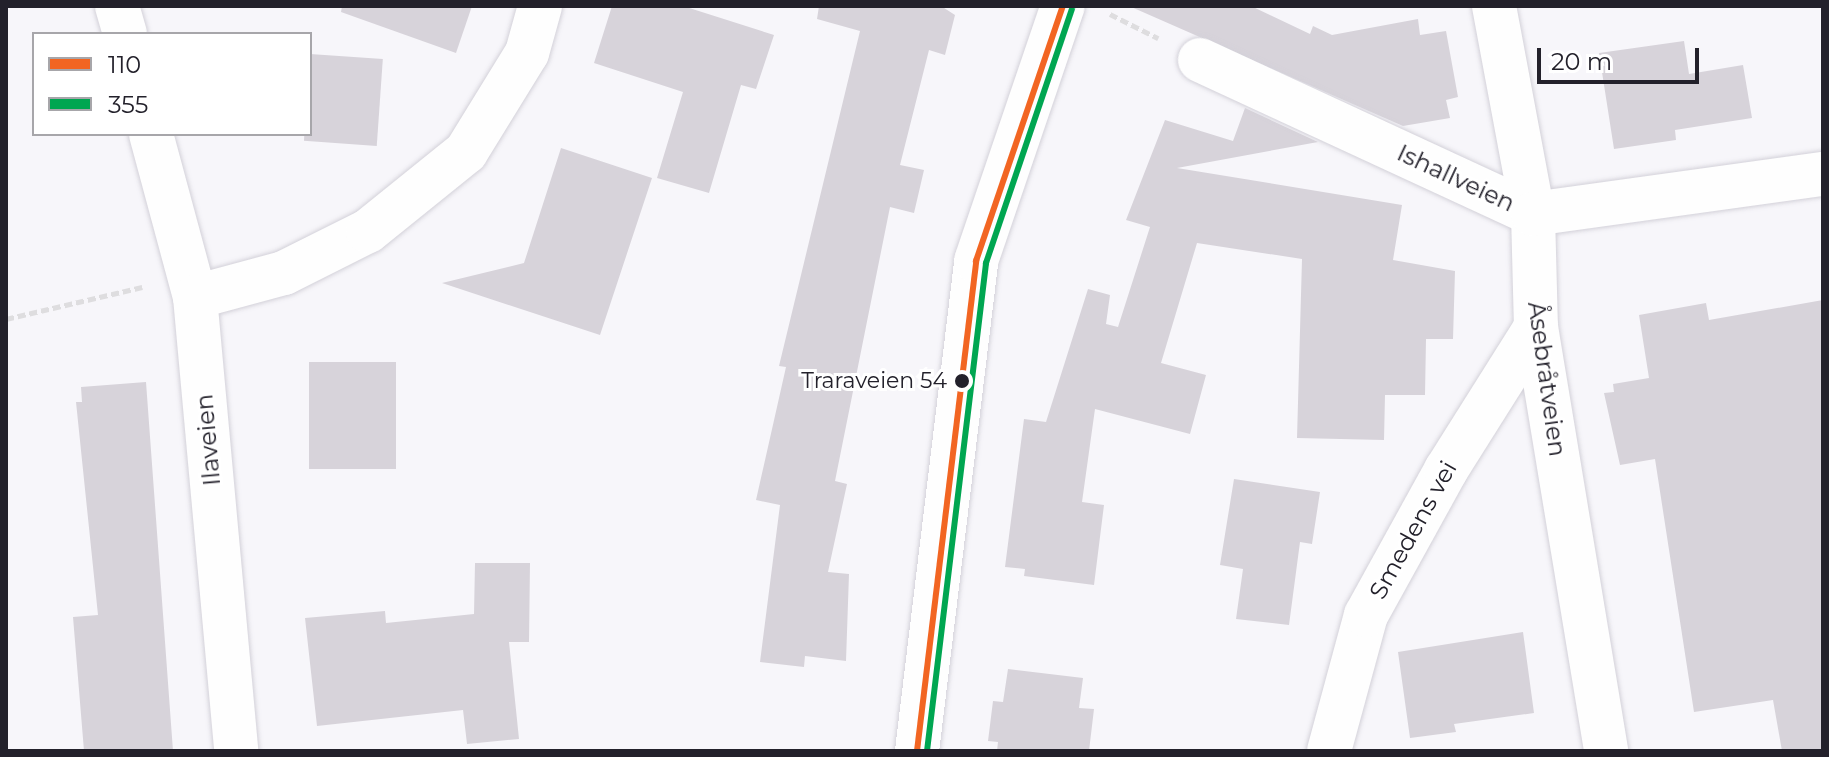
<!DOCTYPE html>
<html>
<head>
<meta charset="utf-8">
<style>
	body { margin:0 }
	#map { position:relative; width:1829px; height:757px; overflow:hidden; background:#f7f6fa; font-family:Montserrat,sans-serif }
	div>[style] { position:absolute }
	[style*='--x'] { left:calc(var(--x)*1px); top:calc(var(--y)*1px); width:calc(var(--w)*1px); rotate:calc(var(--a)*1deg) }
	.building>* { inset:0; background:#d7d3da; transform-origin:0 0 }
	.path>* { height:5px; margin-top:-2.5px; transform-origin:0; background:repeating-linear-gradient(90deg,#dedddf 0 8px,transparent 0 12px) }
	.roads { filter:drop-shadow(0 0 2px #d3d1d9) drop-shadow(0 0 2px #d3d1d9) }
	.minor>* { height:44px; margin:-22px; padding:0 22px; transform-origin:22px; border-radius:22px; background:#fefefe }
	.bus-1>* { height:6px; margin:-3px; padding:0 3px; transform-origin:3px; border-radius:3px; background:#f26522 }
	.bus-2>* { height:6px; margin:-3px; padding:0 3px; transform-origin:3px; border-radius:3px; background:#00a651 }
	.dots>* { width:22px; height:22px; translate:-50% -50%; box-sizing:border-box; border:4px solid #fff; border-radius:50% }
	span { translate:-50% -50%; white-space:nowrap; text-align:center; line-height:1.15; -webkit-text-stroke:6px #fff; paint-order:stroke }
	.bus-label { font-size:22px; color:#23212b }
	.right { translate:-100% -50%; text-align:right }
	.street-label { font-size:24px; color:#23212b }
	.frame { position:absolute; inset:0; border:8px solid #23212b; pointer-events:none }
	.legend { position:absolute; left:32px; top:32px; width:280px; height:104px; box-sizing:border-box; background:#fff; border:2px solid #a7a6aa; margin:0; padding:10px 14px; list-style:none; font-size:24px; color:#23212b }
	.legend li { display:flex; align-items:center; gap:16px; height:40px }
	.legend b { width:40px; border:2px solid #a7a6aa }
	.scale { position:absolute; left:1537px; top:48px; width:162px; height:36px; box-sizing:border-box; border:4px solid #23212b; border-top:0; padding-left:10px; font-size:24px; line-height:28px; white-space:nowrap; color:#23212b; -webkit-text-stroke:6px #fff; paint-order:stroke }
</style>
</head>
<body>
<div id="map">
	<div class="building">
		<div style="clip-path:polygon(342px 6px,472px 6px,456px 53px,341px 12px)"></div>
		<div style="clip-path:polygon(612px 6px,683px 6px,774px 35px,756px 89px,741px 85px,709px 193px,657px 178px,683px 92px,594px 63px)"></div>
		<div style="clip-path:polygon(819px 6px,941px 6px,955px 15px,945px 55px,929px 50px,900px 165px,924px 170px,914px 213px,890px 207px,835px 481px,847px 484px,828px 572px,849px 574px,846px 661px,805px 656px,804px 667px,760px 662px,780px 505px,756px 500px,786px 367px,779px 366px,860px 31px,817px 19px)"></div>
		<div style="clip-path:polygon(1129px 6px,1251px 6px,1310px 34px,1313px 26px,1332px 35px,1418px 19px,1420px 35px,1446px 31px,1458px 97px,1446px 100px,1450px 118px,1403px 126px)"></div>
		<div style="clip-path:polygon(1684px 41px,1689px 74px,1743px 65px,1752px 118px,1675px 130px,1676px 140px,1614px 149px,1599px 53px)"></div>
		<div style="left:310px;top:54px;width:73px;height:87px;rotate:4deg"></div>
		<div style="clip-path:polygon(1245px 108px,1318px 142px,1177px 168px,1402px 205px,1393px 260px,1455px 271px,1453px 339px,1426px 339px,1425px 395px,1385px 395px,1384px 440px,1297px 438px,1302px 259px,1197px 243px,1161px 363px,1206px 375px,1190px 434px,1095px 409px,1082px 502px,1104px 505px,1094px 585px,1024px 576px,1025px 569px,1005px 567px,1024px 419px,1046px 422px,1088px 289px,1110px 295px,1106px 324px,1118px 327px,1150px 227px,1126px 220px,1165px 120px,1233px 141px)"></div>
		<div style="clip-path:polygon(561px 148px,652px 178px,600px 335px,442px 283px,524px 263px)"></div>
		<div style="clip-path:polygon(1823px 300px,1823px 751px,1782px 751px,1773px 700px,1694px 712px,1655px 459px,1620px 465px,1604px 393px,1614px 392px,1613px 384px,1649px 378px,1639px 315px,1706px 303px,1709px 320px)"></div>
		<div style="left:309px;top:362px;width:87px;height:107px"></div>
		<div style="clip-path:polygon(146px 382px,173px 751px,84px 751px,73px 617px,98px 615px,76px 402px,82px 402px,81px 387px)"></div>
		<div style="clip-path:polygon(1234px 479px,1320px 492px,1312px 544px,1300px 542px,1289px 625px,1236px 619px,1243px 569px,1220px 565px)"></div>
		<div style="clip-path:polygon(475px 563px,530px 563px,529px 642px,509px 642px,519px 739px,467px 744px,463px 710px,317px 726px,305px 618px,385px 611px,386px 623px,474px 614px)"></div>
		<div style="clip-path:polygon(1523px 632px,1534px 713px,1454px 724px,1456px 732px,1410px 738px,1398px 652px)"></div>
		<div style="clip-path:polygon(1008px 669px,1083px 678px,1079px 708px,1094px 709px,1089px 751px,997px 751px,998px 742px,988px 741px,993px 701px,1003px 702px)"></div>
	</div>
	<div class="path">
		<div style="--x:1110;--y:14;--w:54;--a:26.6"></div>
		<div style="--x:6;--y:319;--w:140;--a:-13.2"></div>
	</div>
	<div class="roads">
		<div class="minor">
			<div style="--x:117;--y:6;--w:29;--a:74"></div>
			<div style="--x:1494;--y:6;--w:212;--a:79.4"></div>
			<div style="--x:1533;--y:214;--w:113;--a:88.5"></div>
			<div style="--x:1536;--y:327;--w:430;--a:80.6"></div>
			<div style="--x:1200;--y:60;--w:367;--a:24.8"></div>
			<div style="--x:1533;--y:214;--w:293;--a:-7.9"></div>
			<div style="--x:151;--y:134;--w:169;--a:74.9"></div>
			<div style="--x:195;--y:297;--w:456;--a:84.8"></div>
			<div style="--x:195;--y:297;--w:92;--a:-15.1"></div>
			<div style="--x:284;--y:273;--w:94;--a:-26.6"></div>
			<div style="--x:368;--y:231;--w:126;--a:-38.9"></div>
			<div style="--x:466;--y:152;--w:116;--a:-58.4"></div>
			<div style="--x:527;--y:53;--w:49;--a:-74.5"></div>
			<div style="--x:917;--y:751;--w:494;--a:-83.1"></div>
			<div style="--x:976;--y:261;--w:269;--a:-71.2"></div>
			<div style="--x:1329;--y:751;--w:141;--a:-74.8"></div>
			<div style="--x:1366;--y:615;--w:166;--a:-61.1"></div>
			<div style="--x:1446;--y:470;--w:169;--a:-57.8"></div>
		</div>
	</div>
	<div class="bus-1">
		<div style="--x:917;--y:751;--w:494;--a:-83.1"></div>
		<div style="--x:976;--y:261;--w:269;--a:-71.2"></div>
	</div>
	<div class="bus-2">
		<div style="--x:927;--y:751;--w:492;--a:-83.1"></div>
		<div style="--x:986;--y:263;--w:268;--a:-71.3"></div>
	</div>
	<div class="dots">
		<div style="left:962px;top:381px;background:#23212b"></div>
	</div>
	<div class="bus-label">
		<span class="right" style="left:947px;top:381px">Traraveien 54</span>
	</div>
	<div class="street-label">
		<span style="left:1456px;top:178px;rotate:25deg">Ishallveien</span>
		<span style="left:1547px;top:379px;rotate:82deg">Åsebråtveien</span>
		<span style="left:208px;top:440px;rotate:-95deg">Ilaveien</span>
		<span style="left:1413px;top:530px;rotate:-61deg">Smedens vei</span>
	</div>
	<div class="frame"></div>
	<ul class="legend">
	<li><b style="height:10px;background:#f26522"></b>110</li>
	<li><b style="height:10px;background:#00a651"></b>355</li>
	</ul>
	<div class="scale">20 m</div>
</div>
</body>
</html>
